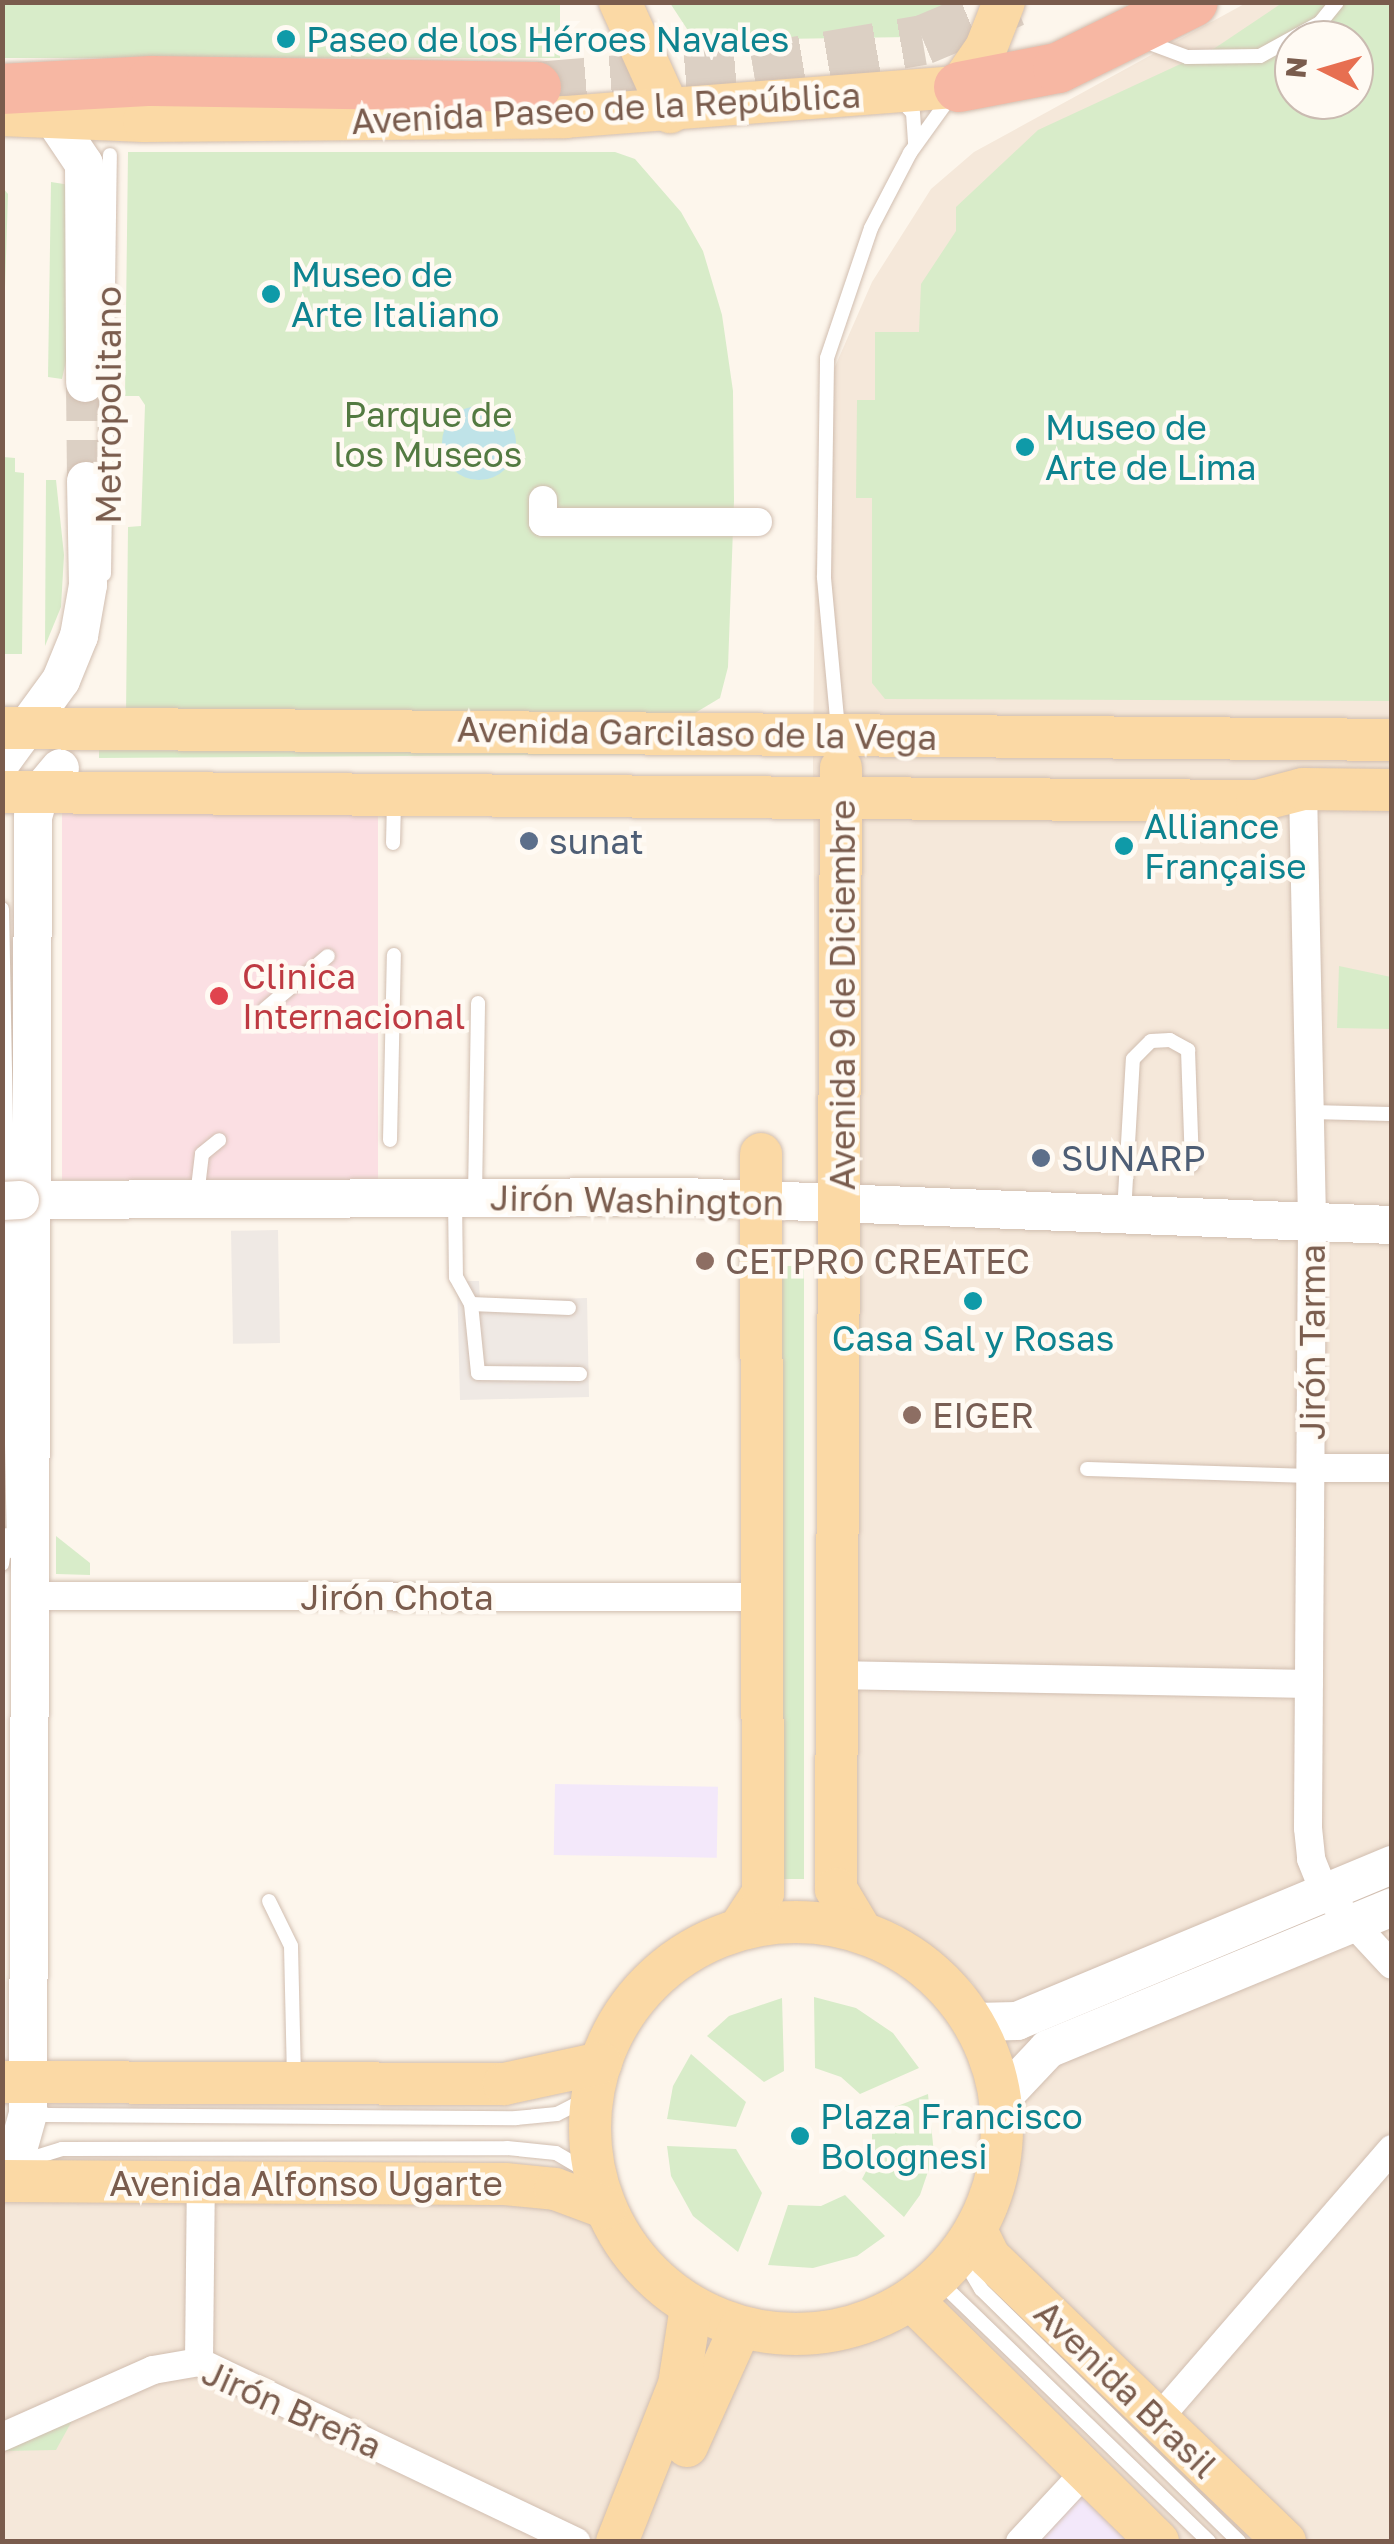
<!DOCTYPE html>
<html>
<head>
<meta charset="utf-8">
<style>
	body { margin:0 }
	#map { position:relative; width:1394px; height:2544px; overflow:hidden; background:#fdf6ec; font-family:"Golos Text",sans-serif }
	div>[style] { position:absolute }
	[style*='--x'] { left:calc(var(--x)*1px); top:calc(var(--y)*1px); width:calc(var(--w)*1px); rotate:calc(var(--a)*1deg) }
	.residential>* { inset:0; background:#f5e8da }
	.industrial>* { inset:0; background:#efe9e4; transform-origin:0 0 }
	.education>* { inset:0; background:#f3e8fa; transform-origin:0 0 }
	.medical>* { inset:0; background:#fbdfe3; transform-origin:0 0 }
	.green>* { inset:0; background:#d8ecc9; transform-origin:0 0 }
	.water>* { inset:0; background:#bfe3e8 }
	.round { border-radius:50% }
	.secondary-tunnel>* { height:38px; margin-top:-19px; transform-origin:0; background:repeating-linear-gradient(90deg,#dcd0c4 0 38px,transparent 0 57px) }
	.highway-tunnel>* { height:50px; margin-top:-25px; transform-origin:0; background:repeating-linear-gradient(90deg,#dcd0c4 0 50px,transparent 0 75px) }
	.roads { filter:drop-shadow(0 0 2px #d1beb0) drop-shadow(0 0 2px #d1beb0) }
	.lane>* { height:14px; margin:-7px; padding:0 7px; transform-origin:7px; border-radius:7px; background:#fff }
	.street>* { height:28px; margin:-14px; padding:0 14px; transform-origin:14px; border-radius:14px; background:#fff }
	.secondary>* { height:38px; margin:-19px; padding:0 19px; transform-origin:19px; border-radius:19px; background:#fff }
	.primary>* { height:42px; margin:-21px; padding:0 21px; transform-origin:21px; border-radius:21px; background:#fbd9a5 }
	.primary>.ring { margin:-21px; padding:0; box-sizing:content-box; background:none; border:42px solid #fbd9a5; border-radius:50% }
	.highway>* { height:50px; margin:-25px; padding:0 25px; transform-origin:25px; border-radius:25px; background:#f7b7a3 }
	.bridges { filter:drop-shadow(0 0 2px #d6c0b0) drop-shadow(0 0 2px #d6c0b0) }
	.secondary-bridge>* { height:38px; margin:-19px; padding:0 19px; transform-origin:19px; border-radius:19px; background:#fff }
	.dots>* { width:28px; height:28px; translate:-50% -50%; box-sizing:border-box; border:5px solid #fffaf3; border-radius:50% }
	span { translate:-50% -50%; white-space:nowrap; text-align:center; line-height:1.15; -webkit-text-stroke:9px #fffaf3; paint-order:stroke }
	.culture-label { font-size:35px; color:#0d838f }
	.left { translate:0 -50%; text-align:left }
	.street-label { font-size:35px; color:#7a5c4d }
	.park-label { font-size:35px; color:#537a41 }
	.service-label { font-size:35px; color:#4e5e75 }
	.health-label { font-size:35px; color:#be3a42 }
	.education-label { font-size:35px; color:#785e54 }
	.frame { position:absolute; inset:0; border:5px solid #7a5c4d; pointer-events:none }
	.north { position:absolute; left:1274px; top:20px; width:100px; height:100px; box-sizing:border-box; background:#fffaf3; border:2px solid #cabbb1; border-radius:50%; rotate:275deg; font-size:28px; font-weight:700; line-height:40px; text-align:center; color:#7a5c4d }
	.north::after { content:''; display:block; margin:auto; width:35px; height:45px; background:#e76f51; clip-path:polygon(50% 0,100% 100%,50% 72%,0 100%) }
</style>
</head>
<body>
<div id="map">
	<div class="residential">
		<div style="clip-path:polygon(evenodd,1246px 3px,1391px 3px,1391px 2541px,3px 2541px,2px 2166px,574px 2176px,619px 2257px,658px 2301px,705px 2329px,760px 2345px,796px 2346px,856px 2338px,904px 2321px,989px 2234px,1014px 2184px,1018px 2086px,973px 1983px,899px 1924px,833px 1901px,817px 1352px,813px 760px,815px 568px,830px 378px,872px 282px,931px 189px,974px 152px,1246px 3px,1294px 40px,1354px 40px,1354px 100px,1294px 100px,1294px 40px)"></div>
	</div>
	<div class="industrial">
		<div style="left:278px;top:1230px;width:113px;height:47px;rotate:89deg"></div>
		<div style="clip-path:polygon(457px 1281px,479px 1281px,480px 1301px,587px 1298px,589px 1397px,460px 1400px)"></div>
	</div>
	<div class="education">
		<div style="left:555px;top:1784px;width:163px;height:71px;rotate:1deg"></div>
		<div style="clip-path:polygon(1083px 2496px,1130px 2542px,1033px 2542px)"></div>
	</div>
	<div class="medical">
		<div style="left:62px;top:810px;width:316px;height:370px"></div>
	</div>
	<div class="green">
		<div style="left:2px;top:3px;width:558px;height:55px"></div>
		<div style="clip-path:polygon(670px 3px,949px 3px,928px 33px,911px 37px,713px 40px,689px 32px)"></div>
		<div style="clip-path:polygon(evenodd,1282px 3px,1391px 3px,1391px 701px,885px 699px,872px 683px,872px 498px,856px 498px,857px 400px,875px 400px,875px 332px,919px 332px,921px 284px,956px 231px,956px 207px,1038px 130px,1215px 48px,1282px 3px,1294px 40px,1354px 40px,1354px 100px,1294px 100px,1294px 40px)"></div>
		<div style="clip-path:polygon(128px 152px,615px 152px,635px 159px,681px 212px,703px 251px,722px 315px,733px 391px,734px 501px,728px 667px,720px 698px,690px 716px,126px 714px,128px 527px,141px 526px,145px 405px,139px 396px,125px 396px)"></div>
		<div style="clip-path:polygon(51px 182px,70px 185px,69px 348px,62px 379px,48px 377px)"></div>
		<div style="clip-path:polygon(3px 188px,8px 194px,3px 349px)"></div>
		<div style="clip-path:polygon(3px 457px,15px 458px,15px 472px,24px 473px,22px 654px,3px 654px)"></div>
		<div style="clip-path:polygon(46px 480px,56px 480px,64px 555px,61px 607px,45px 646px)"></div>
		<div style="clip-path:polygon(99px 750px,720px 754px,99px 758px)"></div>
		<div style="clip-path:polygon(1339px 966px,1391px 977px,1391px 1029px,1337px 1028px)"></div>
		<div style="left:778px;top:1266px;width:26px;height:613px"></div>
		<div style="clip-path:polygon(56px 1536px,90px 1563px,90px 1575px,56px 1574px)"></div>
		<div style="clip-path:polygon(814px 1997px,856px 2008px,893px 2033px,919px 2068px,860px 2094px,841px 2077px,815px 2068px)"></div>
		<div style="clip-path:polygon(782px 1998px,784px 2071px,764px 2082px,707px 2036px,729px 2016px)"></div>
		<div style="clip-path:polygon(691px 2054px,746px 2102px,736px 2127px,667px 2119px,673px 2086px)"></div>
		<div style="clip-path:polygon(928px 2094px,934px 2154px,920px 2195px,904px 2217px,862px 2179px,872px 2160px,872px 2116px)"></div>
		<div style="clip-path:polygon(667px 2146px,736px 2149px,762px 2193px,738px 2252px,693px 2216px,671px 2176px)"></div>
		<div style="clip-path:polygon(845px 2195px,885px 2236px,857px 2256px,813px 2268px,768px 2265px,788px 2205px,821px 2206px)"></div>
		<div style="clip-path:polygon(78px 2410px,56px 2450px,3px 2451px,3px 2447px)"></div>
	</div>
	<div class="water">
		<div class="round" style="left:442px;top:406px;width:74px;height:74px"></div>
	</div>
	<div class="secondary-tunnel">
		<div style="--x:85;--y:383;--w:98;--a:89.4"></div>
	</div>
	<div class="highway-tunnel">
		<div style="--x:536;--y:87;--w:218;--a:-4.7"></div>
		<div style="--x:753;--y:69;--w:172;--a:-9.7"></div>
		<div style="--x:923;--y:40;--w:99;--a:-22.7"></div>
	</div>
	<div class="roads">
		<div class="lane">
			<div style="--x:1144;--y:41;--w:46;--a:20.4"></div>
			<div style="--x:1187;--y:57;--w:73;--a:-0.8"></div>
			<div style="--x:1260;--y:56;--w:68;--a:-28.8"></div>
			<div style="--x:1320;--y:23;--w:27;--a:-51"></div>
			<div style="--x:900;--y:99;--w:19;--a:47"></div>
			<div style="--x:913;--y:113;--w:32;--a:86"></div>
			<div style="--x:104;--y:574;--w:419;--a:-89.2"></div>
			<div style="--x:838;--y:729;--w:153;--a:-95.3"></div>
			<div style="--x:824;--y:577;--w:219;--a:-89.2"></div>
			<div style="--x:827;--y:358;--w:137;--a:-71.3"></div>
			<div style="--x:871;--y:228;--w:85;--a:-62.5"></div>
			<div style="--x:910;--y:153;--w:70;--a:-54.3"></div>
			<div style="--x:393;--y:843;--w:42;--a:-88.6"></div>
			<div style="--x:2;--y:909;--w:643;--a:88.93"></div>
			<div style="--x:265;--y:1009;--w:82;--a:-40.1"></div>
			<div style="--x:1309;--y:1112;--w:83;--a:1.4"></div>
			<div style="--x:390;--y:1140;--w:185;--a:-88.8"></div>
			<div style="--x:197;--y:1196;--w:42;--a:-83.2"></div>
			<div style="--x:202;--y:1154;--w:22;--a:-39"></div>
			<div style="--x:475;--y:1196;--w:193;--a:-89.1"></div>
			<div style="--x:455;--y:1198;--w:79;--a:89.3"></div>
			<div style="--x:456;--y:1277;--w:31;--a:61"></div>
			<div style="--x:471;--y:1304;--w:98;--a:2.3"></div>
			<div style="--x:1124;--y:1213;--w:154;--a:-86.7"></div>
			<div style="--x:1133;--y:1059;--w:25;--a:-45"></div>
			<div style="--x:1151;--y:1041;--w:19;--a:-3"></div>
			<div style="--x:1170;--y:1040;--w:21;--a:29"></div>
			<div style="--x:1188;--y:1050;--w:115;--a:88"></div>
			<div style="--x:471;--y:1304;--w:69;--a:84.2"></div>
			<div style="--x:478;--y:1373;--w:102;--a:0.6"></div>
			<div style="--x:1087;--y:1469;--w:224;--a:1.8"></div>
			<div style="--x:2;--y:1564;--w:29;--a:-82"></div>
			<div style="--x:269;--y:1901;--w:50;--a:63.9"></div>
			<div style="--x:291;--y:1946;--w:133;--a:88.7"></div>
			<div style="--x:29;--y:2109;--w:19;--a:18"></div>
			<div style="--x:47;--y:2115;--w:469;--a:0.4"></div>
			<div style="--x:516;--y:2118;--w:41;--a:-5.6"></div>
			<div style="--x:557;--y:2114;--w:39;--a:-27"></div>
			<div style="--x:17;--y:2163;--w:47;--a:-17.3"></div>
			<div style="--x:62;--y:2149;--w:445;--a:-0.1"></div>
			<div style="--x:507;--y:2148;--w:49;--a:5.8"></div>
			<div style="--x:556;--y:2153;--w:45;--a:30.5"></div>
			<div style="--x:960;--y:2254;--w:41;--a:59"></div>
			<div style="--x:981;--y:2289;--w:361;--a:44.4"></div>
			<div style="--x:937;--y:2279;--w:378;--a:44"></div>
		</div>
		<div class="street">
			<div style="--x:543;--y:500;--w:22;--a:90"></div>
			<div style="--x:543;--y:522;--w:215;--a:0"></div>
			<div style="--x:1303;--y:789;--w:434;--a:88.8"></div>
			<div style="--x:1312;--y:1223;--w:605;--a:90.38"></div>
			<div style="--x:1308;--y:1828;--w:31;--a:84"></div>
			<div style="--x:1311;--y:1859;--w:37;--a:68"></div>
			<div style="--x:1325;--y:1893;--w:98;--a:47.1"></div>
			<div style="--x:1312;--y:1468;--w:80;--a:0"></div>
			<div style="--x:29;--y:1596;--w:736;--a:0.08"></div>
			<div style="--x:835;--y:1675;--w:474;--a:1.1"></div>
			<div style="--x:199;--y:2362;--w:180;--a:-89.4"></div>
			<div style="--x:1158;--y:2419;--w:357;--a:-49.1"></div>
			<div style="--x:2;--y:2437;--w:165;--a:-23.9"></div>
			<div style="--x:153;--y:2370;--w:47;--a:-9.9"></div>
			<div style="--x:199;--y:2362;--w:418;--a:25.5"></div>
			<div style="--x:1020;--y:2542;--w:96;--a:-47.1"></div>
		</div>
		<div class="secondary">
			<div style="--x:53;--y:118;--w:55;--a:56"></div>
			<div style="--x:84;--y:164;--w:219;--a:89.7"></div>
			<div style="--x:2;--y:761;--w:100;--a:-53.9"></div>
			<div style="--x:61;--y:680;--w:48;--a:-67.8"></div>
			<div style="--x:79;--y:636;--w:52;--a:-80"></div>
			<div style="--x:88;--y:585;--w:104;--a:-91.1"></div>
			<div style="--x:20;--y:1200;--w:665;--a:-0.26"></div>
			<div style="--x:685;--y:1197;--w:708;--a:2.27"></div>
			<div style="--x:973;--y:2022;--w:44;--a:-1.3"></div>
			<div style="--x:1017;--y:2021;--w:406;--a:-22.6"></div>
			<div style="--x:1000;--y:2100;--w:70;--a:-46.7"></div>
			<div style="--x:1048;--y:2049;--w:372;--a:-22.4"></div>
			<div style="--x:14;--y:2164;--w:52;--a:-74.4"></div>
			<div style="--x:28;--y:2114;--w:1297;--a:-89.78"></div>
			<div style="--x:33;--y:817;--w:26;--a:-74"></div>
			<div style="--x:40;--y:792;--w:31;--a:-50"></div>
		</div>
		<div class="primary">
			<div style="--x:620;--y:2;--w:121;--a:65.6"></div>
			<div style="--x:2;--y:115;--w:142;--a:2.4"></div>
			<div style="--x:144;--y:121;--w:421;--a:-0.5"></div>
			<div style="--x:565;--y:117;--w:395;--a:-4.4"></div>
			<div style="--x:959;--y:87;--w:47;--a:-55.3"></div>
			<div style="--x:986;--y:48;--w:49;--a:-68.6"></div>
			<div style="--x:2;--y:728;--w:1390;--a:0.49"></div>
			<div style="--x:841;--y:768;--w:1121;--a:90.26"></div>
			<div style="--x:836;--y:1889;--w:49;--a:59.2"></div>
			<div style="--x:2;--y:792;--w:1255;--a:0.41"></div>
			<div style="--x:1257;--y:801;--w:48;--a:-14.6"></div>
			<div style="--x:1303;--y:789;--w:89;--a:0.6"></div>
			<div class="ring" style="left:590px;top:1922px;width:370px;height:370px"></div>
			<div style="--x:740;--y:1928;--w:42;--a:-56.7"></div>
			<div style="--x:763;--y:1893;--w:739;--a:-90.16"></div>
			<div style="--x:2;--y:2082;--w:502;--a:0.23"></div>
			<div style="--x:504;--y:2084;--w:99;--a:-12.2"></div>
			<div style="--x:2;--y:2181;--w:503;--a:0.34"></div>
			<div style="--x:505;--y:2184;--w:50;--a:5.7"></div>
			<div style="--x:555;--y:2189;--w:54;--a:20.4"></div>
			<div style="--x:976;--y:2230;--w:30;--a:64"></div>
			<div style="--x:989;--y:2257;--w:411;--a:43.9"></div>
			<div style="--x:912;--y:2300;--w:345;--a:44.5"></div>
			<div style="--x:687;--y:2446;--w:129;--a:-65.8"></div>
			<div style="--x:617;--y:2542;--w:169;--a:-68.5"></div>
			<div style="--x:679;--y:2385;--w:79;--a:-81.3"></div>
		</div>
		<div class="highway">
			<div style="--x:959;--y:87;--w:101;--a:-10.9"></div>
			<div style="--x:1058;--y:68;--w:150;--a:-26.1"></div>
			<div style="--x:2;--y:89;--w:150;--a:-3.1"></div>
			<div style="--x:152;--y:81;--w:384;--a:0.9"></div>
		</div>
	</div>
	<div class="bridges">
		<div class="secondary-bridge">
			<div style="--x:2;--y:1201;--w:18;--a:-3"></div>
		</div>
	</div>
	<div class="dots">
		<div style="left:286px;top:39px;background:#0f9aa8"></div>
		<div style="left:271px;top:294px;background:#0f9aa8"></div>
		<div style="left:1025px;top:447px;background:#0f9aa8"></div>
		<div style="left:529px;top:841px;background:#5c6f8a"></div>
		<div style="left:1124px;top:846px;background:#0f9aa8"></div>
		<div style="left:219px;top:996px;background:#e0444e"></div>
		<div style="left:1041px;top:1158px;background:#5c6f8a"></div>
		<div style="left:705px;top:1261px;background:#8d6e63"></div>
		<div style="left:973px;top:1301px;background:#0f9aa8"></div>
		<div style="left:912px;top:1415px;background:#8d6e63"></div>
		<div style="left:800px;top:2136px;background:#0f9aa8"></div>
	</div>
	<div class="culture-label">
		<span class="left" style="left:306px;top:39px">Paseo de los Héroes Navales</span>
		<span class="left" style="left:291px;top:294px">Museo de<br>Arte Italiano</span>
		<span class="left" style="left:1045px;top:447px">Museo de<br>Arte de Lima</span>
		<span class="left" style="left:1144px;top:846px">Alliance<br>Française</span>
		<span style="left:973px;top:1338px">Casa Sal y Rosas</span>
		<span class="left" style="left:820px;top:2136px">Plaza Francisco<br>Bolognesi</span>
	</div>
	<div class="street-label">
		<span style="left:606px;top:108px;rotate:-3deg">Avenida Paseo de la República</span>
		<span style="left:108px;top:405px;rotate:-90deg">Metropolitano</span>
		<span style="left:697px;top:733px;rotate:1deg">Avenida Garcilaso de la Vega</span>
		<span style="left:842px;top:995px;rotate:-90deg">Avenida 9 de Diciembre</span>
		<span style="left:637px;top:1200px;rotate:1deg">Jirón Washington</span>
		<span style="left:1312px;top:1342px;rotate:-90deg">Jirón Tarma</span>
		<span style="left:397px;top:1597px">Jirón Chota</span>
		<span style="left:306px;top:2183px">Avenida Alfonso Ugarte</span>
		<span style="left:1126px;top:2389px;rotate:44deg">Avenida Brasil</span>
		<span style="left:292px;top:2409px;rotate:24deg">Jirón Breña</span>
	</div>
	<div class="park-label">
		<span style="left:428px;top:434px">Parque de<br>los Museos</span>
	</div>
	<div class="service-label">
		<span class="left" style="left:549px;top:841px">sunat</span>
		<span class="left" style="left:1061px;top:1158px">SUNARP</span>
	</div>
	<div class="health-label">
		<span class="left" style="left:242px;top:996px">Clinica<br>Internacional</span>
	</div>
	<div class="education-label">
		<span class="left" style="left:725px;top:1261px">CETPRO CREATEC</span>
		<span class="left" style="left:932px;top:1415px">EIGER</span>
	</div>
	<div class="frame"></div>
	<div class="north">N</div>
</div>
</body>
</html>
